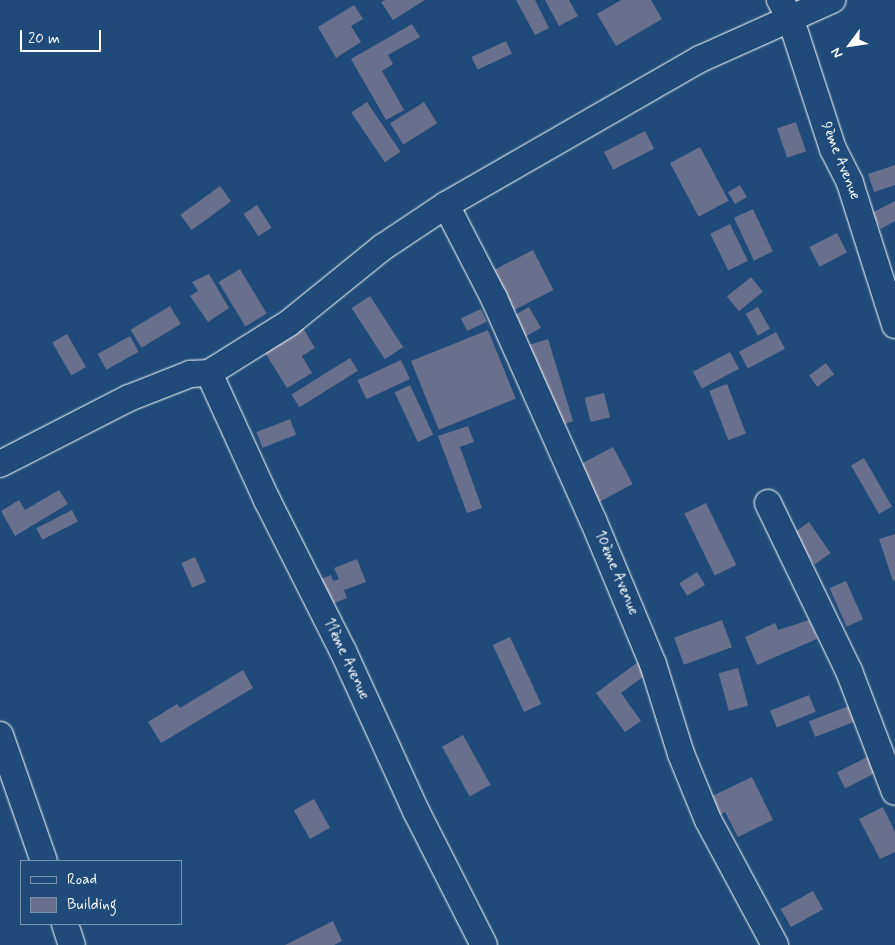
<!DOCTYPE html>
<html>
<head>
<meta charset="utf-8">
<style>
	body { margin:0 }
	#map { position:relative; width:895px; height:945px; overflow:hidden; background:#1f4a7a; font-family:Mynerve,sans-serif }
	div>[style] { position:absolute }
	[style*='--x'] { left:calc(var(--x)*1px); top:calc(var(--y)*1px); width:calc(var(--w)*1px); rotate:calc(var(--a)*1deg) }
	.building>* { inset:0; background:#69708d; transform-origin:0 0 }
	.roads { filter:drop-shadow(0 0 1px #fff) drop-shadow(0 0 1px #fff) }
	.minor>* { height:26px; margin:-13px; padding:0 13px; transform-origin:13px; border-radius:13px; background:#1f4a7a }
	span { translate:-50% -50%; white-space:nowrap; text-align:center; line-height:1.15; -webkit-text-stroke:4px #1f4a7a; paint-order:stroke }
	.street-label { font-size:15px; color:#fff }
	.legend { position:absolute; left:20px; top:860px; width:162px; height:65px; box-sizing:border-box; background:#1f4a7a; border:1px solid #7992af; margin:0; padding:6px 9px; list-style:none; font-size:15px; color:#fff }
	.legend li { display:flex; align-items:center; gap:10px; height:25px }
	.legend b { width:25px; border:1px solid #7992af }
	.north { position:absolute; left:825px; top:20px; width:50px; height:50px; -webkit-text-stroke:4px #1f4a7a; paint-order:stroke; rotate:239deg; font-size:14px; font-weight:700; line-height:20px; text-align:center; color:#fff }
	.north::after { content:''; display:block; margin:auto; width:18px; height:22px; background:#fff; clip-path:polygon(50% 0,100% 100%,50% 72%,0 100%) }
	.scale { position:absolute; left:20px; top:30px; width:81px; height:22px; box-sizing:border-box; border:2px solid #fff; border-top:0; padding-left:6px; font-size:15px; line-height:18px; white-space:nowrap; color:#fff; -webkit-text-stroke:4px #1f4a7a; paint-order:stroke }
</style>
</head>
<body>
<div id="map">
	<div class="building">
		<div style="clip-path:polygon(385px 0,425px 0,393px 20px,381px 2px)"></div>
		<div style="clip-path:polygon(516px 0,535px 0,549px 28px,535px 35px)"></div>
		<div style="clip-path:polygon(545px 0,569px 0,578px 16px,559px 26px)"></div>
		<div style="clip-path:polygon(621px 0,651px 0,662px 19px,616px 46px,597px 14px)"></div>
		<div style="clip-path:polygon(354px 5px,363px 19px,351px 26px,361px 42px,336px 58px,318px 27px)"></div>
		<div style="clip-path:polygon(412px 24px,420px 37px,388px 55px,393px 64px,382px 71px,404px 110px,386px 120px,351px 59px)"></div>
		<div style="left:506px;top:41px;width:14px;height:38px;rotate:65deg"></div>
		<div style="left:367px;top:102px;width:60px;height:19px;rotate:56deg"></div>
		<div style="left:424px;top:102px;width:25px;height:40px;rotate:58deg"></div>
		<div style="left:796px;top:122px;width:31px;height:20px;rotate:71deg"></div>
		<div style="left:645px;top:131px;width:20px;height:46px;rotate:63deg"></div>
		<div style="left:700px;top:147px;width:61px;height:34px;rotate:62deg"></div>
		<div style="clip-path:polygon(895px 165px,895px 185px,874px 192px,868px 174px)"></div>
		<div style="left:740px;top:185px;width:14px;height:14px;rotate:60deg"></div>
		<div style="left:220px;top:186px;width:19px;height:49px;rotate:54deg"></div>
		<div style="clip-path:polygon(895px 201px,895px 221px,881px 229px,872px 213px)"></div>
		<div style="left:257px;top:205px;width:27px;height:16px;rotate:57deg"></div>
		<div style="left:753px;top:209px;width:47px;height:21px;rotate:65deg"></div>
		<div style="left:730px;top:224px;width:41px;height:22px;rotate:64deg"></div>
		<div style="left:837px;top:233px;width:22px;height:31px;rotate:63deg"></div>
		<div style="left:533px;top:250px;width:45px;height:44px;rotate:63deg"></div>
		<div style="left:240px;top:269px;width:52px;height:25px;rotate:59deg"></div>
		<div style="clip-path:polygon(209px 274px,229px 308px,208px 322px,190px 296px,198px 291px,192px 282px)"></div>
		<div style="left:751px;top:277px;width:19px;height:31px;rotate:51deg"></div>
		<div style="left:370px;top:296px;width:61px;height:22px;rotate:57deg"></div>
		<div style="left:170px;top:306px;width:21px;height:46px;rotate:59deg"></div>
		<div style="left:529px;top:307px;width:24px;height:25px;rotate:60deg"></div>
		<div style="left:758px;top:307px;width:25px;height:14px;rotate:61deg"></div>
		<div style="left:481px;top:309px;width:14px;height:22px;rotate:65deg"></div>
		<div style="clip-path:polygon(303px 328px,315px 348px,302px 356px,312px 373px,287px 388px,264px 351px)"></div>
		<div style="left:488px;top:330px;width:74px;height:83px;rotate:68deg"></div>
		<div style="left:776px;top:332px;width:19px;height:42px;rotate:62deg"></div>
		<div style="left:67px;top:334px;width:38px;height:17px;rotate:60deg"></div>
		<div style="left:130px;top:336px;width:18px;height:37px;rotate:61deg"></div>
		<div style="left:548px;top:339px;width:86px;height:21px;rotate:73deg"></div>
		<div style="left:730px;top:352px;width:19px;height:42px;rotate:62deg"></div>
		<div style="left:350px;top:358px;width:15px;height:69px;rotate:58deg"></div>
		<div style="left:401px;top:360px;width:21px;height:48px;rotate:65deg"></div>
		<div style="left:826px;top:363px;width:14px;height:21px;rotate:54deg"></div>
		<div style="left:727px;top:384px;width:53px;height:19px;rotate:69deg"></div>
		<div style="left:410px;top:385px;width:55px;height:17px;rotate:65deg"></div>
		<div style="left:604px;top:393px;width:25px;height:20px;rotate:76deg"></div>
		<div style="left:290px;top:419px;width:17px;height:36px;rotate:69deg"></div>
		<div style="clip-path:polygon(468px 426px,474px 442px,460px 447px,482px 508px,467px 513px,438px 436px)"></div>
		<div style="left:613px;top:447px;width:42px;height:47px;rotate:62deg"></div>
		<div style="left:864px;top:458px;width:56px;height:15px;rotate:60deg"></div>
		<div style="clip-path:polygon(59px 490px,68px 504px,15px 536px,1px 511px,19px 500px,25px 510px)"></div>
		<div style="left:706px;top:503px;width:69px;height:24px;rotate:64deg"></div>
		<div style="left:72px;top:510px;width:13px;height:40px;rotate:63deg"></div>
		<div style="left:809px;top:522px;width:38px;height:20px;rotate:55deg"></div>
		<div style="clip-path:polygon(895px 534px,895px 580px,893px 581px,879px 539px)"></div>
		<div style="left:195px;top:557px;width:27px;height:15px;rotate:66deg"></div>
		<div style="clip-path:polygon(357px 559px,366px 582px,344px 590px,347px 598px,329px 605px,318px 580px,331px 575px,333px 581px,339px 579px,334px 568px)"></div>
		<div style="left:697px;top:572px;width:15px;height:21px;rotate:58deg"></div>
		<div style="left:846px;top:581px;width:42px;height:18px;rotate:66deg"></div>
		<div style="left:722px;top:620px;width:29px;height:51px;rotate:70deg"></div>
		<div style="clip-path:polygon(809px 620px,817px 639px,757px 665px,745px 637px,775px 623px,778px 630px)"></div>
		<div style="left:510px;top:637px;width:74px;height:19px;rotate:65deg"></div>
		<div style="clip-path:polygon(638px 662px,647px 674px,621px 693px,641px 721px,625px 732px,596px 693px)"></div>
		<div style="left:738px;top:668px;width:39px;height:20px;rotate:75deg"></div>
		<div style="clip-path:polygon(243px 670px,253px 688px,161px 743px,148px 722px,177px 704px,180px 708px)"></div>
		<div style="left:809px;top:695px;width:18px;height:42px;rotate:68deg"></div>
		<div style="left:851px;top:705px;width:17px;height:45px;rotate:69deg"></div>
		<div style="left:463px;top:735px;width:57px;height:24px;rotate:61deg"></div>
		<div style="left:869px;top:756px;width:18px;height:36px;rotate:63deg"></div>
		<div style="clip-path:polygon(752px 777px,773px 820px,738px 837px,725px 812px,715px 817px,706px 799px)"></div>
		<div style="left:314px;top:799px;width:33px;height:23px;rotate:61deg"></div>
		<div style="clip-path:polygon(883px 807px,895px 832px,895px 852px,880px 859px,859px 819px)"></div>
		<div style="left:813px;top:891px;width:21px;height:37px;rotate:61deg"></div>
		<div style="clip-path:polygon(333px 921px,342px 941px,334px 945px,285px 945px)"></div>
	</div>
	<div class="roads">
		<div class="minor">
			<div style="--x:780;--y:0;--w:23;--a:61"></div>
			<div style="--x:791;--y:20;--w:136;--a:72"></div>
			<div style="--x:833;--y:149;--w:38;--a:63"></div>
			<div style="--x:850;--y:183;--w:149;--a:72.4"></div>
			<div style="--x:446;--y:205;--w:105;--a:62.7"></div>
			<div style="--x:494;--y:298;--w:243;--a:66"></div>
			<div style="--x:593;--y:520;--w:156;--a:67.4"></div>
			<div style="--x:653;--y:664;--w:94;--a:72.7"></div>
			<div style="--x:681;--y:754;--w:71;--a:67.8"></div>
			<div style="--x:708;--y:820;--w:142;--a:61.8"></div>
			<div style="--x:209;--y:373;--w:140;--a:65.5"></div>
			<div style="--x:267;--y:500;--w:169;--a:63.3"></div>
			<div style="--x:343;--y:651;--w:176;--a:65.5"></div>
			<div style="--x:416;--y:811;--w:150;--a:63.1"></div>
			<div style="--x:0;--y:464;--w:145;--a:-27.1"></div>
			<div style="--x:129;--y:398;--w:66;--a:-21.5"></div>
			<div style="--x:190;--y:374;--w:19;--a:-3"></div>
			<div style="--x:209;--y:373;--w:94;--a:-32"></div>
			<div style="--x:289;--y:323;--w:121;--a:-39"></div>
			<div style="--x:383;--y:247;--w:76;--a:-33.7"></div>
			<div style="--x:446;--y:205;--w:293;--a:-29.9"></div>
			<div style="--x:700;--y:59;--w:145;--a:-24.1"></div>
			<div style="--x:768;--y:503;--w:187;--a:64.3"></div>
			<div style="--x:849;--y:671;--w:129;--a:69.2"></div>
			<div style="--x:0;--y:735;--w:133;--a:70.8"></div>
			<div style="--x:65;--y:924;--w:22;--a:72"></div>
		</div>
	</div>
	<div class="street-label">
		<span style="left:840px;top:161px;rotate:68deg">9ème Avenue</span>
		<span style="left:616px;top:573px;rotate:67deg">10ème Avenue</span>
		<span style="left:346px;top:659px;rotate:65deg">11ème Avenue</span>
	</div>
	<ul class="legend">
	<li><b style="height:6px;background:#1f4a7a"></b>Road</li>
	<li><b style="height:14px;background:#69708d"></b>Building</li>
	</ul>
	<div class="north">N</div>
	<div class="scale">20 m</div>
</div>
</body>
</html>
